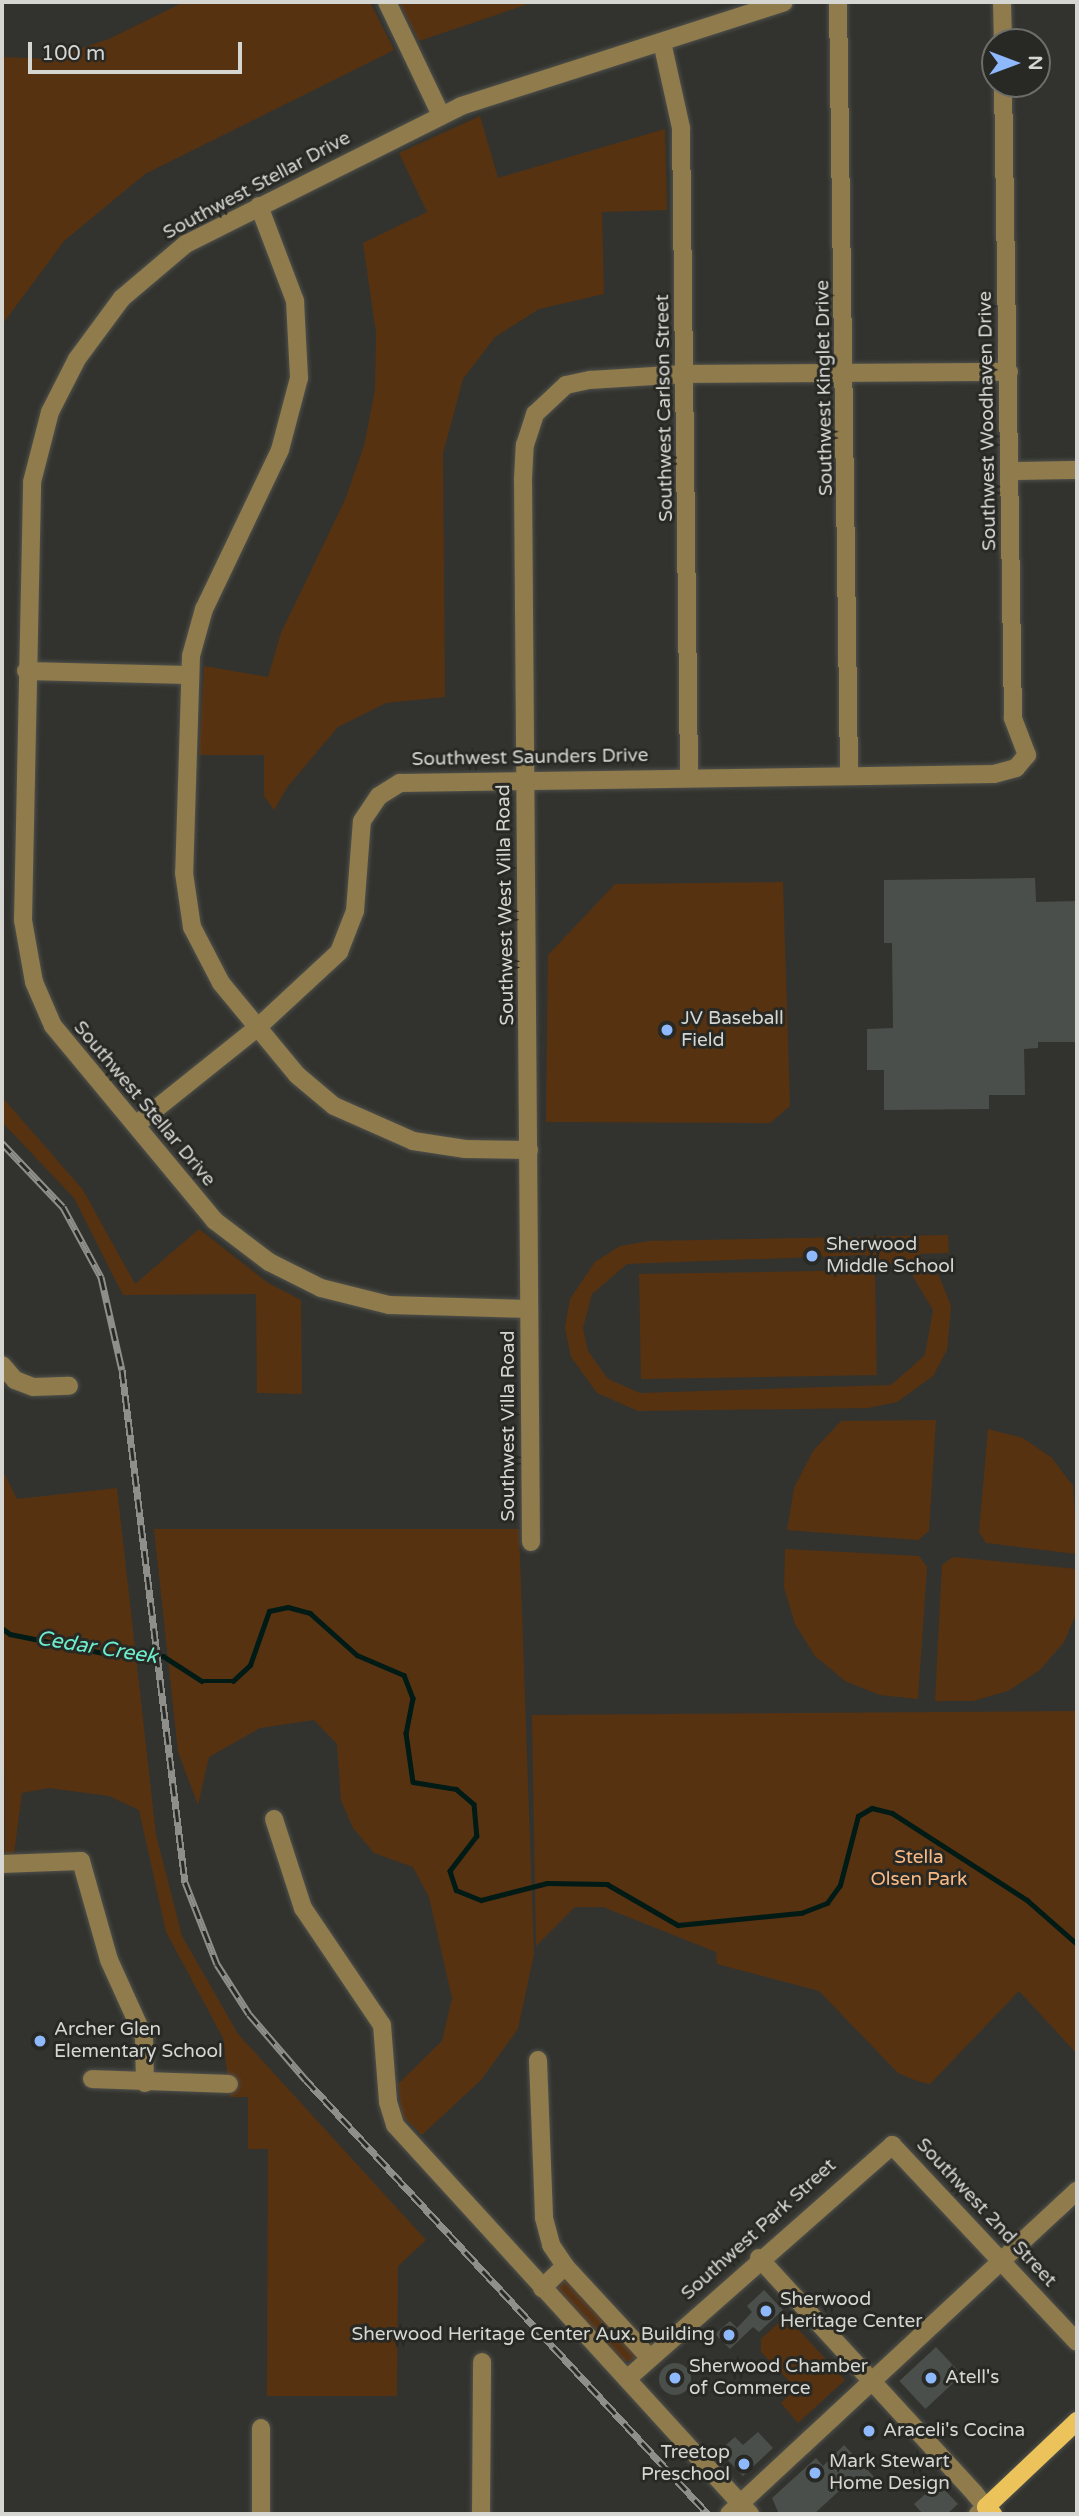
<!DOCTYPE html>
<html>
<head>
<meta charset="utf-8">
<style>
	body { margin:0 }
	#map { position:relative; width:1079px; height:2516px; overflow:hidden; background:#32332e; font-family:"Varela Round",sans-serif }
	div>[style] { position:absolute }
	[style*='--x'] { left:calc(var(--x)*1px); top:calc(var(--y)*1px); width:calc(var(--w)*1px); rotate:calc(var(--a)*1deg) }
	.green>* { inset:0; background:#573211; transform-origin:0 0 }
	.stream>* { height:4.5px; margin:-2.25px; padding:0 2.25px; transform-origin:2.25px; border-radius:2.25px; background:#001b15 }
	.building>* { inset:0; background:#4b4f4b; transform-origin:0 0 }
	.round { border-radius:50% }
	.roads { filter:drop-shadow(0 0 2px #4f504c) drop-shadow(0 0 2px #4f504c) }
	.minor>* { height:18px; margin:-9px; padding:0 9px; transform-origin:9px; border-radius:9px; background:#8f7b4c }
	.major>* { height:18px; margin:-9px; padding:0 9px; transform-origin:9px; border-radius:9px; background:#ecc35a }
	.rail>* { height:7px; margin-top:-3.5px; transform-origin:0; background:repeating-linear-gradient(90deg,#282924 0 13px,#8e8f8a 0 26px); box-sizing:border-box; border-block:2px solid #8e8f8a }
	.dots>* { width:19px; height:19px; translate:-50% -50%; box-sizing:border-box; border:4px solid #282924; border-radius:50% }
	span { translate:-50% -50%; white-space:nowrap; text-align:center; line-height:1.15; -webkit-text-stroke:6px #282924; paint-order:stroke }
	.street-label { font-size:19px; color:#d5d6d2 }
	.poi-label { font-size:19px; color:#d5d6d2 }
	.left { translate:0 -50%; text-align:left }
	.right { translate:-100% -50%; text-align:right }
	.park-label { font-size:19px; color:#f9b985 }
	.water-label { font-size:21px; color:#6dedcc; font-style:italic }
	.frame { position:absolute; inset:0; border:4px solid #d5d6d2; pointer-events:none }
	.north { position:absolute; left:981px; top:28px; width:70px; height:70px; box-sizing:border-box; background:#282924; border:2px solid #6d6e6a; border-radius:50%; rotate:90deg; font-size:19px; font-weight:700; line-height:28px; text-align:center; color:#d5d6d2 }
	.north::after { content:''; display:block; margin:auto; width:24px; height:32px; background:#8eb9fd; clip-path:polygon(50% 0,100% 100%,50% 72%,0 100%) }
	.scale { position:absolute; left:28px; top:42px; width:214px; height:32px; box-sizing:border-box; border:4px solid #d5d6d2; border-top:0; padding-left:9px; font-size:21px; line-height:24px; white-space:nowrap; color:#d5d6d2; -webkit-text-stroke:5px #282924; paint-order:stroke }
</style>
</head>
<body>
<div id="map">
	<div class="green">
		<div style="clip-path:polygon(184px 2px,370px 2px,394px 50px,145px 174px,64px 241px,2px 325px,2px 57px,49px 59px,109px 39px)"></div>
		<div style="clip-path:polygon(399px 2px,534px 2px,419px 41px)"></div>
		<div style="clip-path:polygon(480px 116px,498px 178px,665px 129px,667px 210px,602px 212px,604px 294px,539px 309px,495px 337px,463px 379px,443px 453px,445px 697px,386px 703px,338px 727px,288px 786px,274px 810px,264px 796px,264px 755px,199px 755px,204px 666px,268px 677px,281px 633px,345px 500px,364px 446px,375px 390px,376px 333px,363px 243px,427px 212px,399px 153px)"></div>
		<div style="clip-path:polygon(783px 882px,790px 1106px,770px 1123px,546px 1122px,548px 955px,615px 884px)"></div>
		<div style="clip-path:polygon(2px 1097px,83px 1190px,135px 1284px,199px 1229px,268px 1283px,301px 1300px,302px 1394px,257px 1393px,256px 1294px,123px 1295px,74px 1198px,2px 1122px)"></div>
		<div style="clip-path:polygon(evenodd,948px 1235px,949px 1253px,919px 1254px,940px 1278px,951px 1306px,947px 1350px,933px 1376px,897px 1402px,868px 1408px,638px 1411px,597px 1393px,571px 1357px,565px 1328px,570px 1299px,595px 1262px,620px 1246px,649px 1241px,948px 1235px,865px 1255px,909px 1270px,933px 1310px,925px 1355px,891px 1385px,640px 1393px,608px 1379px,588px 1351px,583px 1328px,592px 1294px,627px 1264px,865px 1255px)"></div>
		<div style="left:875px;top:1270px;width:105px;height:236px;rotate:89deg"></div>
		<div style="clip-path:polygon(936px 1420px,929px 1531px,918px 1540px,787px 1530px,794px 1488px,813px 1451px,841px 1421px)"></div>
		<div style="clip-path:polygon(988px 1429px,1023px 1438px,1052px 1458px,1073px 1486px,1077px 1554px,986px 1543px,979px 1532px)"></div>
		<div style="clip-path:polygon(2px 1469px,17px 1499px,117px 1488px,156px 1835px,182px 1936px,238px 2034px,426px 2240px,398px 2266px,397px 2396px,267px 2396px,268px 2149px,248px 2149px,248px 2097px,230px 2097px,223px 2038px,166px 1932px,139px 1810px,109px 1796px,49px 1788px,22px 1793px,14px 1854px,5px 1854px)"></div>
		<div style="clip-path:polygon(154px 1529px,519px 1529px,534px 1954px,518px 2029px,481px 2080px,422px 2135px,402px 2116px,398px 2084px,442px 2041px,452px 1998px,429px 1897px,413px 1867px,374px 1853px,353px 1828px,341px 1800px,337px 1744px,314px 1720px,260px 1728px,209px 1757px,198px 1805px,178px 1752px)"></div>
		<div style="clip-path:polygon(785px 1549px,919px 1556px,927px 1567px,918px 1699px,880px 1695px,845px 1681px,815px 1656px,795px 1624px,784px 1588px)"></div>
		<div style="clip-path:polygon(953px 1557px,1077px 1569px,1077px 1612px,1064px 1642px,1040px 1670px,1008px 1691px,973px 1701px,935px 1701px,942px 1565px)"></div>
		<div style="clip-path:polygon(1077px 1711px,1077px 2054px,1019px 1991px,930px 2084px,917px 2081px,898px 2073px,819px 1991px,717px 1964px,716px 1952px,603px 1907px,575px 1907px,536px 1946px,532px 1715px)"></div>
		<div style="clip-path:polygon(569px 2275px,638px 2355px,631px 2361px,624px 2361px,557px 2289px)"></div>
		<div style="clip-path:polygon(786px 2316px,845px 2380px,798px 2423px,781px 2403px,796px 2388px,761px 2352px,761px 2339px)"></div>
	</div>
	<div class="stream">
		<div style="--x:2;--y:1628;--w:10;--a:37"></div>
		<div style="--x:10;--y:1634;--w:105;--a:11.5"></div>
		<div style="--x:113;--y:1655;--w:50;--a:1.1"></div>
		<div style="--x:163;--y:1656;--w:46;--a:32.7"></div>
		<div style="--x:202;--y:1681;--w:31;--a:0"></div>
		<div style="--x:233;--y:1681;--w:23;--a:-43"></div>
		<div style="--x:250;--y:1665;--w:57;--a:-70.6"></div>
		<div style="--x:269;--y:1611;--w:19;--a:-12"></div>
		<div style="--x:288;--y:1607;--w:23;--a:15"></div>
		<div style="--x:310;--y:1613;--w:63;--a:41.8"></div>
		<div style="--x:357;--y:1655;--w:51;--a:23.1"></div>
		<div style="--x:404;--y:1675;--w:25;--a:69"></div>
		<div style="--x:413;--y:1698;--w:36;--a:101"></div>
		<div style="--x:406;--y:1733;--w:49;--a:81.9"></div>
		<div style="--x:413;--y:1782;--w:44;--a:9.2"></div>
		<div style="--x:456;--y:1789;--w:23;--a:40"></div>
		<div style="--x:474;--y:1804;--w:32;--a:85"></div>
		<div style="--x:477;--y:1836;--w:44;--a:127.6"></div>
		<div style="--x:450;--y:1871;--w:20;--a:72"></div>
		<div style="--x:456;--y:1890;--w:27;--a:22"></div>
		<div style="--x:481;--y:1900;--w:68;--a:-14.4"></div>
		<div style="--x:547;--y:1883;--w:60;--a:1"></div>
		<div style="--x:607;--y:1884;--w:82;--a:30"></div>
		<div style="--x:678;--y:1925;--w:124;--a:-5.6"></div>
		<div style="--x:801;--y:1913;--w:28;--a:-21"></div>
		<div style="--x:827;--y:1903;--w:22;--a:-54"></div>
		<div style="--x:840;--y:1885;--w:71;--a:-75.4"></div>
		<div style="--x:858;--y:1816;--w:16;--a:-30"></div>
		<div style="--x:872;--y:1808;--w:21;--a:14"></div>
		<div style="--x:892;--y:1813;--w:161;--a:32.8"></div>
		<div style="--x:1027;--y:1900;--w:67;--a:41.3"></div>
	</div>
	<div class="building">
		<div style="clip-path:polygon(1035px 878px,1036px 902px,1077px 901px,1077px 1042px,1038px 1042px,1038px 1048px,1024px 1049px,1025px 1095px,989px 1095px,989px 1109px,884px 1110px,884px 1070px,867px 1070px,867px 1029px,893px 1028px,892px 943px,884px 943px,884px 880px)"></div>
		<div style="clip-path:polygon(764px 2290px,783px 2310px,759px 2332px,753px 2327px,730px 2349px,715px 2334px,730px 2321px,737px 2328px,752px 2312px,747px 2306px)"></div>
		<div style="left:936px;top:2347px;width:38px;height:50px;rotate:47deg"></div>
		<div class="round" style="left:659px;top:2363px;width:32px;height:32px"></div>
		<div style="clip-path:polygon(758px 2432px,773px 2448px,743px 2476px,719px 2451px,735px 2437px,743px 2445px)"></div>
		<div style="clip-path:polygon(844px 2445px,876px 2479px,862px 2491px,851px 2480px,814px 2514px,779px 2514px,772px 2498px,816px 2458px,823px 2466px)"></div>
		<div style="clip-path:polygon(938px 2483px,958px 2504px,947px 2514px,923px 2514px,914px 2504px)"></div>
	</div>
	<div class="roads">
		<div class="minor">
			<div style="--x:387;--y:2;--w:125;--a:64.5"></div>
			<div style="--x:838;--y:2;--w:772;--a:89.18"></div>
			<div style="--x:1002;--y:2;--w:40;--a:88.6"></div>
			<div style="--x:662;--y:42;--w:88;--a:77.5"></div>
			<div style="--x:681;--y:128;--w:648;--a:89.29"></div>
			<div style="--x:259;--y:206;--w:102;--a:69.2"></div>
			<div style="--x:295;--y:301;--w:77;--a:87"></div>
			<div style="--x:299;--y:378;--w:74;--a:104.8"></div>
			<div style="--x:280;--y:450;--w:176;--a:115.5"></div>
			<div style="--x:204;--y:609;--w:49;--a:105.5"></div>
			<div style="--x:191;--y:656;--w:217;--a:91.8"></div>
			<div style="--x:184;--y:873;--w:55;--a:81.6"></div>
			<div style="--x:192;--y:927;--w:63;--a:62.6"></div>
			<div style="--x:221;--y:983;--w:119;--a:50.4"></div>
			<div style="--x:297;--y:1075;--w:48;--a:40"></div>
			<div style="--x:334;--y:1106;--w:86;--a:23.9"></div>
			<div style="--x:413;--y:1141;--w:53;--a:8.7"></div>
			<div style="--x:465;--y:1149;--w:64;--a:0.9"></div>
			<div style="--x:1011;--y:471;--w:66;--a:-0.9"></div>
			<div style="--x:26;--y:671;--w:162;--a:1.4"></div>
			<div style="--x:137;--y:1124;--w:154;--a:-38.7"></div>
			<div style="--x:257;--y:1028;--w:112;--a:-42.8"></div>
			<div style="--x:339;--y:952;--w:44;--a:-68.7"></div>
			<div style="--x:355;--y:911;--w:90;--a:-85.6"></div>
			<div style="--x:362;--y:821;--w:30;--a:-56"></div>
			<div style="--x:379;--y:796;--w:25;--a:-32"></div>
			<div style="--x:400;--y:783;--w:594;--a:-0.87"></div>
			<div style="--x:994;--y:774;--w:23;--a:-15"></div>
			<div style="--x:1016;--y:768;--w:17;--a:-50"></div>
			<div style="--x:1027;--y:755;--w:40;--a:-111"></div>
			<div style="--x:1013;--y:718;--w:634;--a:-90.9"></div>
			<div style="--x:529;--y:1309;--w:140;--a:-178.4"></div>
			<div style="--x:389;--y:1305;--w:70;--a:-166"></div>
			<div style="--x:321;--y:1288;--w:58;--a:-153.4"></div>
			<div style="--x:269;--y:1262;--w:68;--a:-142.8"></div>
			<div style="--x:215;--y:1221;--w:254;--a:-129.7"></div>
			<div style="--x:53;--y:1026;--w:48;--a:-113.4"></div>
			<div style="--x:34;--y:982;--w:63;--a:-100.1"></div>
			<div style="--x:23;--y:920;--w:438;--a:-88.8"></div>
			<div style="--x:32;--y:482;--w:72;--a:-75.6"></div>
			<div style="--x:50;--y:412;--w:59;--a:-63"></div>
			<div style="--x:77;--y:359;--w:76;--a:-53.6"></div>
			<div style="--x:122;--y:298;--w:84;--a:-40.2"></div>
			<div style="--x:186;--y:244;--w:308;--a:-26.6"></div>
			<div style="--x:461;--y:106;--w:339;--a:-17.8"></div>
			<div style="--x:2;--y:1365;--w:20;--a:49"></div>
			<div style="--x:15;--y:1380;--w:19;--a:21"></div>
			<div style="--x:33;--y:1387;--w:36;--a:-2"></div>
			<div style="--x:531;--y:1542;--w:1063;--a:-90.43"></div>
			<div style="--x:523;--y:479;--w:34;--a:-87"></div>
			<div style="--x:525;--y:445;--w:33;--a:-72"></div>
			<div style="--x:535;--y:414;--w:42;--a:-43.1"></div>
			<div style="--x:566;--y:385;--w:25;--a:-12"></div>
			<div style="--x:590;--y:380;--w:95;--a:-3.6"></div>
			<div style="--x:685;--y:374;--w:324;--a:-0.4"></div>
			<div style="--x:274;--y:1819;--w:94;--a:72"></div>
			<div style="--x:303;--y:1908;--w:141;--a:56"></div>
			<div style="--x:382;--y:2025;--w:77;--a:85.5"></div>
			<div style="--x:388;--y:2102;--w:24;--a:73"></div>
			<div style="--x:395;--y:2125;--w:527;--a:47.62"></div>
			<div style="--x:2;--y:1864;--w:79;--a:-2.2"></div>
			<div style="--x:81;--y:1861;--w:103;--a:74.2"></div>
			<div style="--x:109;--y:1960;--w:85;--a:65.6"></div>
			<div style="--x:144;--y:2037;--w:46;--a:88.8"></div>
			<div style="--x:538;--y:2060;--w:158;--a:87.8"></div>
			<div style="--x:544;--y:2218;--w:28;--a:75"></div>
			<div style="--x:551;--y:2245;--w:25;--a:56"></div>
			<div style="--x:565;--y:2266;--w:32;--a:136"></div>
			<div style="--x:92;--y:2079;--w:137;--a:2.1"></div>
			<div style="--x:759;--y:2258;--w:320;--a:47.5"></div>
			<div style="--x:975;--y:2494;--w:17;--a:50"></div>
			<div style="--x:986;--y:2507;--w:11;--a:139"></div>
			<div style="--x:565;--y:2266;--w:125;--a:47.3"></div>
			<div style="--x:627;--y:2379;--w:354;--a:-41.4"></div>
			<div style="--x:892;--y:2145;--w:270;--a:46.8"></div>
			<div style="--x:261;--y:2514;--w:86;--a:-90"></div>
			<div style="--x:481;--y:2514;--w:152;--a:-89.6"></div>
			<div style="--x:729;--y:2514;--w:475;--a:-42.9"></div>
		</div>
		<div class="major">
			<div style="--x:993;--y:2514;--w:10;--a:-135"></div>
			<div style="--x:986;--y:2507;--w:125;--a:-43.4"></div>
		</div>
	</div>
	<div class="rail">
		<div style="--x:2;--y:1143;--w:88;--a:46.4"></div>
		<div style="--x:63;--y:1207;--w:80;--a:61.5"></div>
		<div style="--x:101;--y:1277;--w:95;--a:77.3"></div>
		<div style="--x:122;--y:1370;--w:516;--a:82.99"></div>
		<div style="--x:185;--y:1882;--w:88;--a:68.7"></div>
		<div style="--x:217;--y:1964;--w:59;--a:57.4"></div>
		<div style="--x:249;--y:2014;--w:87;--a:49.2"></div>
		<div style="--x:306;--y:2080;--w:592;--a:47.19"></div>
	</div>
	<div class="dots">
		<div style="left:667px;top:1030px;background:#8eb9fd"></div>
		<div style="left:812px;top:1256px;background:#8eb9fd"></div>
		<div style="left:40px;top:2041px;background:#8eb9fd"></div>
		<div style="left:766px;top:2311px;background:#8eb9fd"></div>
		<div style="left:729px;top:2335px;background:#8eb9fd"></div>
		<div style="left:675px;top:2378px;background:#8eb9fd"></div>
		<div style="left:931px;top:2378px;background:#8eb9fd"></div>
		<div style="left:869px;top:2431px;background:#8eb9fd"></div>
		<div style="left:744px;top:2464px;background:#8eb9fd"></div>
		<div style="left:815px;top:2473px;background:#8eb9fd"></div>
	</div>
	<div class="street-label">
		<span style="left:257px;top:186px;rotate:-28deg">Southwest Stellar Drive</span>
		<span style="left:825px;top:388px;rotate:-91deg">Southwest Kinglet Drive</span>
		<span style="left:665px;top:408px;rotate:-91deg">Southwest Carlson Street</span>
		<span style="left:988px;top:421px;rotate:-91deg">Southwest Woodhaven Drive</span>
		<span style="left:530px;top:758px;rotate:-1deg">Southwest Saunders Drive</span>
		<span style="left:506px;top:905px;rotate:-91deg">Southwest West Villa Road</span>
		<span style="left:144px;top:1104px;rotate:50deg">Southwest Stellar Drive</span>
		<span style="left:509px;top:1426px;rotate:-90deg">Southwest Villa Road</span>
		<span style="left:986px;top:2213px;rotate:47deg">Southwest 2nd Street</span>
		<span style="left:759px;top:2230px;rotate:-42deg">Southwest Park Street</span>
	</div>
	<div class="poi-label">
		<span class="left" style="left:681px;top:1030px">JV Baseball<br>Field</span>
		<span class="left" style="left:826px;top:1256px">Sherwood<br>Middle School</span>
		<span class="left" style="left:54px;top:2041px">Archer Glen<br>Elementary School</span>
		<span class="left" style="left:780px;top:2311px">Sherwood<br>Heritage Center</span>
		<span class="right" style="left:715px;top:2335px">Sherwood Heritage Center Aux. Building</span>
		<span class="left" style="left:689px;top:2378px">Sherwood Chamber<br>of Commerce</span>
		<span class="left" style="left:945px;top:2378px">Atell's</span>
		<span class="left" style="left:883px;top:2431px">Araceli's Cocina</span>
		<span class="right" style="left:730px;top:2464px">Treetop<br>Preschool</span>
		<span class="left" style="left:829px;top:2473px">Mark Stewart<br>Home Design</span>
	</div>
	<div class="park-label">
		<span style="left:919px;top:1869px">Stella<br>Olsen Park</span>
	</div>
	<div class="water-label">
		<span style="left:97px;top:1648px;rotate:9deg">Cedar Creek</span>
	</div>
	<div class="frame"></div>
	<div class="north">N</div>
	<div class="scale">100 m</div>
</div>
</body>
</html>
